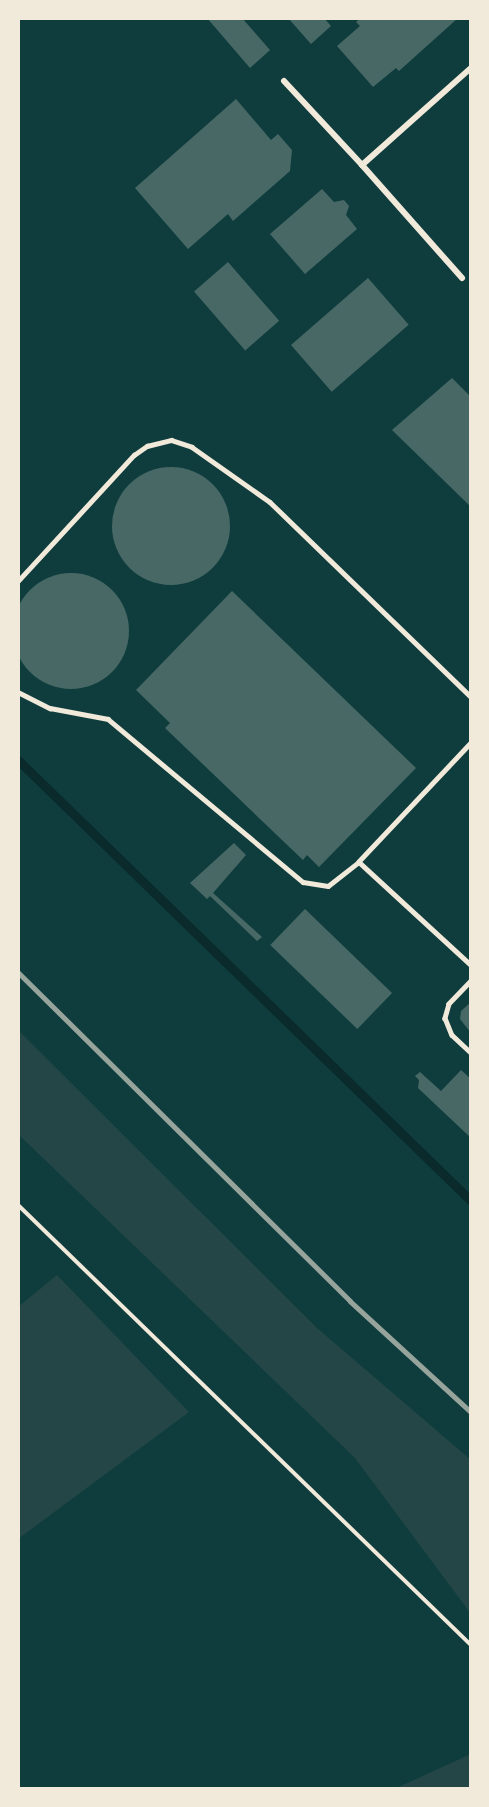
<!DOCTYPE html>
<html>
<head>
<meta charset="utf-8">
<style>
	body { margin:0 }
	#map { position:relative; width:489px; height:1807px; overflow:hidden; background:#0f3d3e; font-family:"Open Sans",sans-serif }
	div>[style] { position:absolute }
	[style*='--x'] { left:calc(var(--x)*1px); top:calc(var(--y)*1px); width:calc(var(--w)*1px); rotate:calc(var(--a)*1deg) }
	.green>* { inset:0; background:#244646 }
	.stream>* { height:9px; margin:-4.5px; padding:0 4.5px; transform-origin:4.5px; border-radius:4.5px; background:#0a2a2b }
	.building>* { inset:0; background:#486865; transform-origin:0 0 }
	.round { border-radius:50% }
	.path>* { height:4px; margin:-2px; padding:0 2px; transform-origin:2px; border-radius:2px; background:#f1e9da }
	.service>* { height:4.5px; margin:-2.25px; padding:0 2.25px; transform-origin:2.25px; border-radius:2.25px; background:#f1e9da }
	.minor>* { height:6px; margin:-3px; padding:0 3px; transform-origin:3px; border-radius:3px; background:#f1e9da }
	.rail>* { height:4.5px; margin:-2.25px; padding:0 2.25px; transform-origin:2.25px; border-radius:2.25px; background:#97a49c }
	span { translate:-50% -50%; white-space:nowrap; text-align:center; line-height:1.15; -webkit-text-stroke:4.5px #f1e9da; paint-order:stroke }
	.frame { position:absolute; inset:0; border:20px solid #f1e9da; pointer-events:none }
</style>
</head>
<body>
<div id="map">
	<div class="green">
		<div style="clip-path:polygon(18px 1030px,317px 1328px,471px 1460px,471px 1614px,355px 1458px,18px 1134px)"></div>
		<div style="clip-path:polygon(57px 1275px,189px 1412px,18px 1539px,18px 1307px)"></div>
		<div style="clip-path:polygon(471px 1754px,471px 1789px,394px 1789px)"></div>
	</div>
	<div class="stream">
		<div style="--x:18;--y:760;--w:632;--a:44.23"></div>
	</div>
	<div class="building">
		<div style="clip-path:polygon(207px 18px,242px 18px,270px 50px,250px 68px)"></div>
		<div style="clip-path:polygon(288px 18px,324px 18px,331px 26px,311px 44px)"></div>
		<div style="clip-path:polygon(361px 18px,458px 18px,399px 71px,396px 68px,373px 87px,337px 46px,360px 26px,356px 22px)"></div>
		<div style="clip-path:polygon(236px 99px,271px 140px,278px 134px,292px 150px,290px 171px,233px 221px,228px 214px,188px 249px,135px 188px)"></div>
		<div style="clip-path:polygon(322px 189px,334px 202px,344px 200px,349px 206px,346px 215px,357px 229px,305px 274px,270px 234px)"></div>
		<div style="left:228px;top:262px;width:78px;height:45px;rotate:49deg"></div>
		<div style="left:368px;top:278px;width:62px;height:102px;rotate:49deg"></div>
		<div style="clip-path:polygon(452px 378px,471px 397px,471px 507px,392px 430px)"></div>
		<div class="round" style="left:112px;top:467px;width:118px;height:118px"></div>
		<div class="round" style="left:13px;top:573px;width:116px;height:116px"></div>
		<div style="clip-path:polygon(232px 591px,416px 768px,319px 867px,307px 855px,303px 860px,165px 728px,170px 723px,136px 690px)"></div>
		<div style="clip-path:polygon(234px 843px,246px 855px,213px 893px,262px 937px,257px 941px,210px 896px,207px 899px,190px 883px)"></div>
		<div style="left:305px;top:909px;width:121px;height:50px;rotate:44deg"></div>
		<div style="clip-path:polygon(471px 1002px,471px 1033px,460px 1019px,461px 1011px)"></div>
		<div style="clip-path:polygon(461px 1070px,471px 1079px,471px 1138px,418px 1088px,419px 1080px,415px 1076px,420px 1072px,441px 1091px)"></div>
	</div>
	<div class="path">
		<div style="--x:18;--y:1205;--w:632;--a:44.17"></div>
	</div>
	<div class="service">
		<div style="--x:18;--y:581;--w:171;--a:-47.4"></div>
		<div style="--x:134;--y:455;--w:16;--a:-35"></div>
		<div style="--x:147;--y:446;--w:25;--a:-14"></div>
		<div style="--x:171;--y:440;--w:22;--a:18"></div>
		<div style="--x:192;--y:447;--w:95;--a:35.2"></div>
		<div style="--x:270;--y:502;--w:280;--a:44.1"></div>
		<div style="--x:18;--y:692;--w:36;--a:27"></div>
		<div style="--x:50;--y:708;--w:59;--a:10.7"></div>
		<div style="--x:108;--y:719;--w:254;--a:39.9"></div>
		<div style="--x:303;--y:882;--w:25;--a:9"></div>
		<div style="--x:328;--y:886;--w:39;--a:-38"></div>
		<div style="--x:471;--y:743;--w:163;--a:133.3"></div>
		<div style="--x:359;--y:862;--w:152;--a:42.6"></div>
		<div style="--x:471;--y:981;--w:32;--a:134"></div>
		<div style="--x:449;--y:1004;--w:15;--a:106"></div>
		<div style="--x:445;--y:1018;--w:18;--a:68"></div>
		<div style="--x:452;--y:1035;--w:26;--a:43"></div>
	</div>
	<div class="minor">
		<div style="--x:284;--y:81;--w:115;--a:47.1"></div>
		<div style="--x:362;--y:165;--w:146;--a:-41.7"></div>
		<div style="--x:362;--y:165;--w:151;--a:48.5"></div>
	</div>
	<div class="rail">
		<div style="--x:18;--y:972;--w:467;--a:44.7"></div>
		<div style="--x:350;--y:1301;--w:164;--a:42.5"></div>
	</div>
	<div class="frame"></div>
</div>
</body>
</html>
